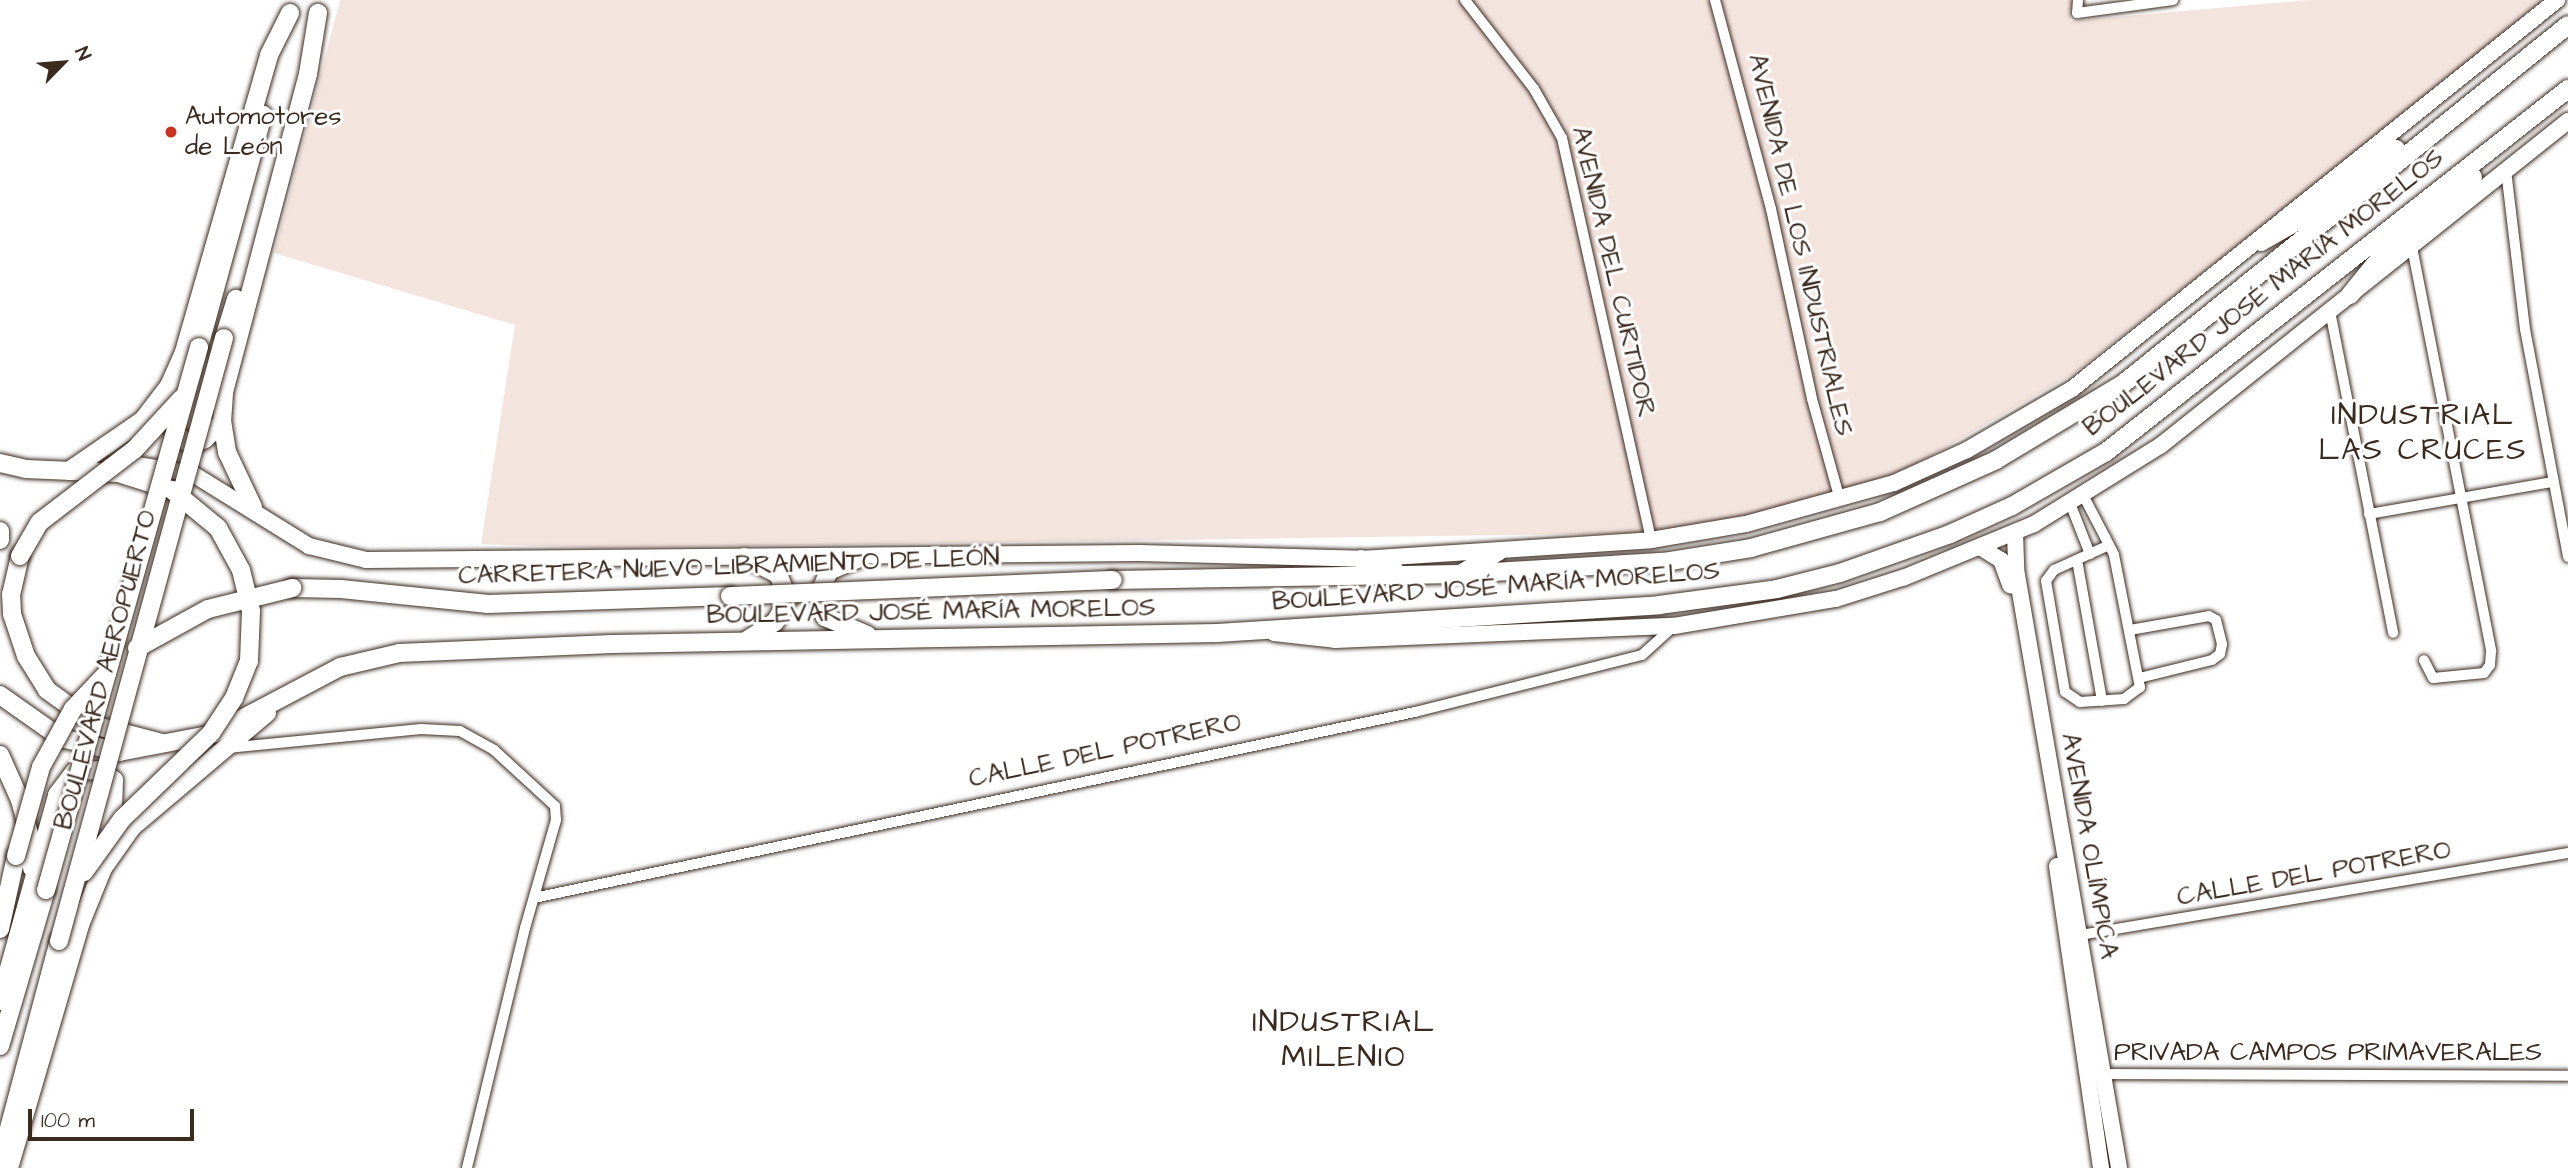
<!DOCTYPE html>
<html>
<head>
<meta charset="utf-8">
<style>
	body { margin:0 }
	#map { position:relative; width:2568px; height:1168px; overflow:hidden; background:#fff; font-family:"Architects Daughter",sans-serif }
	div>[style] { position:absolute }
	[style*='--x'] { left:calc(var(--x)*1px); top:calc(var(--y)*1px); width:calc(var(--w)*1px); rotate:calc(var(--a)*1deg) }
	.built>* { inset:0; background:#f4e4de }
	.roads { filter:drop-shadow(0 0 2px #3b2a1e) drop-shadow(0 0 2px #3b2a1e) }
	.street>* { height:10px; margin:-5px; padding:0 5px; transform-origin:5px; border-radius:5px; background:#fff }
	.secondary>* { height:16px; margin:-8px; padding:0 8px; transform-origin:8px; border-radius:8px; background:#fff }
	.primary>* { height:18px; margin:-9px; padding:0 9px; transform-origin:9px; border-radius:9px; background:#fff }
	.bridges { filter:drop-shadow(0 0 2px #3b2a1e) drop-shadow(0 0 2px #3b2a1e) }
	.primary-bridge>* { height:18px; margin:-9px; padding:0 9px; transform-origin:9px; border-radius:9px; background:#fff }
	.dots>* { width:19px; height:19px; translate:-50% -50%; box-sizing:border-box; border:4px solid #fff; border-radius:50% }
	span { translate:-50% -50%; white-space:nowrap; text-align:center; line-height:1.15; -webkit-text-stroke:6px #fff; paint-order:stroke }
	.poi-label { font-size:26px; color:#3b2a1e }
	.left { translate:0 -50%; text-align:left }
	.street-label { font-size:26px; color:#3b2a1e }
	.quarter-label { font-size:30px; color:#3b2a1e; letter-spacing:2px }
	.north { position:absolute; left:28px; top:28px; width:70px; height:70px; -webkit-text-stroke:5px #fff; paint-order:stroke; rotate:65deg; font-size:19px; font-weight:700; line-height:28px; text-align:center; color:#3b2a1e }
	.north::after { content:''; display:block; margin:auto; width:24px; height:32px; background:#3b2a1e; clip-path:polygon(50% 0,100% 100%,50% 72%,0 100%) }
	.scale { position:absolute; left:28px; top:1109px; width:166px; height:32px; box-sizing:border-box; border:4px solid #3b2a1e; border-top:0; padding-left:9px; font-size:21px; line-height:24px; white-space:nowrap; color:#3b2a1e; -webkit-text-stroke:5px #fff; paint-order:stroke }
</style>
</head>
<body>
<div id="map">
	<div class="built">
		<div style="clip-path:polygon(340px 0,2072px 0,2070px 21px,2309px 0,2550px 0,2073px 374px,1866px 493px,1653px 533px,599px 548px,481px 544px,515px 325px,274px 253px)"></div>
	</div>
	<div class="roads">
		<div class="street">
			<div style="--x:1465;--y:0;--w:113;--a:52.2"></div>
			<div style="--x:1534;--y:89;--w:56;--a:60.3"></div>
			<div style="--x:1562;--y:138;--w:412;--a:77.5"></div>
			<div style="--x:1715;--y:0;--w:216;--a:75"></div>
			<div style="--x:1771;--y:209;--w:194;--a:77.8"></div>
			<div style="--x:1812;--y:399;--w:105;--a:74.5"></div>
			<div style="--x:2078;--y:0;--w:13;--a:94"></div>
			<div style="--x:2077;--y:13;--w:97;--a:-7.7"></div>
			<div style="--x:2506;--y:170;--w:160;--a:83.2"></div>
			<div style="--x:2525;--y:329;--w:232;--a:79.3"></div>
			<div style="--x:2412;--y:247;--w:412;--a:78.9"></div>
			<div style="--x:2491;--y:651;--w:14;--a:94"></div>
			<div style="--x:2490;--y:665;--w:10;--a:127"></div>
			<div style="--x:2484;--y:673;--w:51;--a:174.4"></div>
			<div style="--x:2433;--y:678;--w:20;--a:-117"></div>
			<div style="--x:2330;--y:311;--w:328;--a:78.9"></div>
			<div style="--x:2083;--y:495;--w:47;--a:62.4"></div>
			<div style="--x:2105;--y:537;--w:20;--a:63"></div>
			<div style="--x:2114;--y:555;--w:135;--a:78.9"></div>
			<div style="--x:2140;--y:687;--w:20;--a:143"></div>
			<div style="--x:2124;--y:699;--w:44;--a:176.1"></div>
			<div style="--x:2080;--y:702;--w:18;--a:-146"></div>
			<div style="--x:2065;--y:692;--w:113;--a:-99.7"></div>
			<div style="--x:2046;--y:581;--w:14;--a:-54"></div>
			<div style="--x:2054;--y:570;--w:60;--a:-24.4"></div>
			<div style="--x:2070;--y:503;--w:55;--a:68.6"></div>
			<div style="--x:2369;--y:514;--w:186;--a:-9.9"></div>
			<div style="--x:2077;--y:560;--w:143;--a:79.9"></div>
			<div style="--x:2130;--y:630;--w:80;--a:-10"></div>
			<div style="--x:2209;--y:616;--w:8;--a:30"></div>
			<div style="--x:2216;--y:620;--w:25;--a:76"></div>
			<div style="--x:2222;--y:644;--w:10;--a:101"></div>
			<div style="--x:2220;--y:654;--w:10;--a:143"></div>
			<div style="--x:2212;--y:660;--w:75;--a:166.1"></div>
			<div style="--x:227;--y:748;--w:195;--a:-5.6"></div>
			<div style="--x:421;--y:729;--w:39;--a:3"></div>
			<div style="--x:460;--y:731;--w:39;--a:29"></div>
			<div style="--x:494;--y:750;--w:83;--a:42.6"></div>
			<div style="--x:555;--y:806;--w:14;--a:86"></div>
			<div style="--x:556;--y:820;--w:112;--a:106"></div>
			<div style="--x:525;--y:928;--w:247;--a:103.6"></div>
			<div style="--x:534;--y:898;--w:900;--a:-11.92"></div>
			<div style="--x:1415;--y:712;--w:234;--a:-14.1"></div>
			<div style="--x:1642;--y:655;--w:43;--a:-42.2"></div>
			<div style="--x:2074;--y:936;--w:501;--a:-9.54"></div>
			<div style="--x:2098;--y:1074;--w:470;--a:0.2"></div>
		</div>
		<div class="secondary">
			<div style="--x:110;--y:466;--w:27;--a:-2"></div>
			<div style="--x:137;--y:465;--w:57;--a:9.1"></div>
			<div style="--x:193;--y:474;--w:137;--a:31.8"></div>
			<div style="--x:309;--y:546;--w:59;--a:13.8"></div>
			<div style="--x:366;--y:560;--w:773;--a:-0.52"></div>
			<div style="--x:1139;--y:553;--w:222;--a:1.5"></div>
			<div style="--x:1361;--y:559;--w:291;--a:-3.7"></div>
			<div style="--x:1651;--y:540;--w:96;--a:-9.6"></div>
			<div style="--x:1746;--y:524;--w:154;--a:-15.5"></div>
			<div style="--x:1894;--y:483;--w:80;--a:-24.3"></div>
			<div style="--x:1967;--y:450;--w:121;--a:-30.2"></div>
			<div style="--x:2072;--y:389;--w:622;--a:-38.73"></div>
			<div style="--x:2015;--y:533;--w:36;--a:88"></div>
			<div style="--x:2016;--y:569;--w:608;--a:80.24"></div>
			<div style="--x:1980;--y:547;--w:25;--a:32"></div>
			<div style="--x:2001;--y:560;--w:27;--a:70"></div>
			<div style="--x:1274;--y:633;--w:61;--a:6.5"></div>
			<div style="--x:1335;--y:640;--w:339;--a:-2.4"></div>
			<div style="--x:1674;--y:626;--w:164;--a:-9.5"></div>
			<div style="--x:1836;--y:599;--w:72;--a:-17.7"></div>
			<div style="--x:1905;--y:577;--w:139;--a:-22.3"></div>
			<div style="--x:2034;--y:524;--w:148;--a:-31.8"></div>
			<div style="--x:2160;--y:446;--w:522;--a:-38.54"></div>
			<div style="--x:2057;--y:866;--w:305;--a:81.7"></div>
		</div>
		<div class="primary">
			<div style="--x:2261;--y:242;--w:54;--a:-29.9"></div>
			<div style="--x:2308;--y:215;--w:110;--a:-36.9"></div>
			<div style="--x:2350;--y:295;--w:54;--a:-51"></div>
			<div style="--x:2384;--y:253;--w:117;--a:-40.5"></div>
			<div style="--x:224;--y:338;--w:41;--a:-72.9"></div>
			<div style="--x:199;--y:347;--w:241;--a:-74.6"></div>
			<div style="--x:172;--y:421;--w:15;--a:70"></div>
			<div style="--x:177;--y:435;--w:17;--a:36"></div>
			<div style="--x:191;--y:445;--w:15;--a:-23"></div>
			<div style="--x:205;--y:439;--w:24;--a:-45"></div>
			<div style="--x:0;--y:463;--w:27;--a:13"></div>
			<div style="--x:26;--y:469;--w:92;--a:2.5"></div>
			<div style="--x:118;--y:473;--w:53;--a:17.4"></div>
			<div style="--x:69;--y:471;--w:90;--a:-34.6"></div>
			<div style="--x:143;--y:420;--w:43;--a:-52.6"></div>
			<div style="--x:169;--y:386;--w:37;--a:-66"></div>
			<div style="--x:184;--y:352;--w:309;--a:-74"></div>
			<div style="--x:269;--y:55;--w:47;--a:-63.4"></div>
			<div style="--x:253;--y:507;--w:61;--a:-115.3"></div>
			<div style="--x:227;--y:452;--w:30;--a:-99"></div>
			<div style="--x:222;--y:422;--w:30;--a:-86"></div>
			<div style="--x:224;--y:392;--w:329;--a:-75.2"></div>
			<div style="--x:308;--y:74;--w:62;--a:-80.7"></div>
			<div style="--x:0;--y:531;--w:9;--a:90"></div>
			<div style="--x:20;--y:556;--w:39;--a:103"></div>
			<div style="--x:11;--y:594;--w:20;--a:87"></div>
			<div style="--x:12;--y:614;--w:44;--a:71.6"></div>
			<div style="--x:26;--y:656;--w:40;--a:58"></div>
			<div style="--x:47;--y:690;--w:62;--a:35.8"></div>
			<div style="--x:97;--y:726;--w:67;--a:14.7"></div>
			<div style="--x:744;--y:557;--w:38;--a:27"></div>
			<div style="--x:778;--y:574;--w:27;--a:68"></div>
			<div style="--x:788;--y:599;--w:26;--a:119"></div>
			<div style="--x:775;--y:622;--w:35;--a:147"></div>
			<div style="--x:862;--y:557;--w:36;--a:157"></div>
			<div style="--x:829;--y:571;--w:30;--a:113"></div>
			<div style="--x:817;--y:599;--w:20;--a:66"></div>
			<div style="--x:825;--y:617;--w:46;--a:23.2"></div>
			<div style="--x:1361;--y:559;--w:36;--a:19"></div>
			<div style="--x:1462;--y:573;--w:42;--a:-30.3"></div>
			<div style="--x:1113;--y:580;--w:346;--a:-1"></div>
			<div style="--x:1459;--y:574;--w:205;--a:-3.4"></div>
			<div style="--x:1664;--y:562;--w:88;--a:-9.1"></div>
			<div style="--x:1751;--y:548;--w:134;--a:-15.6"></div>
			<div style="--x:1880;--y:512;--w:127;--a:-24.1"></div>
			<div style="--x:1996;--y:460;--w:149;--a:-31"></div>
			<div style="--x:2124;--y:383;--w:570;--a:-38.88"></div>
			<div style="--x:292;--y:588;--w:49;--a:1.2"></div>
			<div style="--x:341;--y:589;--w:148;--a:5.8"></div>
			<div style="--x:488;--y:604;--w:242;--a:-1.9"></div>
			<div style="--x:0;--y:695;--w:75;--a:35.2"></div>
			<div style="--x:61;--y:738;--w:60;--a:13.6"></div>
			<div style="--x:119;--y:752;--w:96;--a:-10.8"></div>
			<div style="--x:213;--y:734;--w:144;--a:-27.8"></div>
			<div style="--x:340;--y:667;--w:61;--a:-13.3"></div>
			<div style="--x:399;--y:653;--w:213;--a:-2.4"></div>
			<div style="--x:612;--y:644;--w:606;--a:-1.04"></div>
			<div style="--x:1218;--y:633;--w:442;--a:-3.6"></div>
			<div style="--x:1659;--y:605;--w:119;--a:-7.7"></div>
			<div style="--x:1777;--y:589;--w:65;--a:-14.3"></div>
			<div style="--x:1840;--y:573;--w:117;--a:-19.5"></div>
			<div style="--x:1950;--y:534;--w:68;--a:-24.3"></div>
			<div style="--x:2012;--y:506;--w:108;--a:-29.9"></div>
			<div style="--x:2106;--y:452;--w:588;--a:-38.16"></div>
			<div style="--x:0;--y:755;--w:49;--a:66"></div>
			<div style="--x:20;--y:800;--w:42;--a:75"></div>
			<div style="--x:31;--y:841;--w:27;--a:88"></div>
			<div style="--x:0;--y:929;--w:75;--a:-77.6"></div>
			<div style="--x:0;--y:1001;--w:214;--a:-74.5"></div>
			<div style="--x:57;--y:795;--w:30;--a:-53"></div>
			<div style="--x:75;--y:771;--w:25;--a:-2"></div>
			<div style="--x:100;--y:770;--w:17;--a:36"></div>
			<div style="--x:114;--y:780;--w:23;--a:92"></div>
			<div style="--x:113;--y:803;--w:47;--a:104.9"></div>
			<div style="--x:0;--y:1046;--w:163;--a:-73.6"></div>
			<div style="--x:0;--y:1162;--w:229;--a:-75.1"></div>
			<div style="--x:9;--y:1168;--w:253;--a:-73.7"></div>
			<div style="--x:80;--y:925;--w:61;--a:-68"></div>
			<div style="--x:103;--y:868;--w:50;--a:-54.7"></div>
			<div style="--x:132;--y:827;--w:177;--a:-40.2"></div>
		</div>
	</div>
	<div class="bridges">
		<div class="primary-bridge">
			<div style="--x:20;--y:556;--w:39;--a:-60"></div>
			<div style="--x:40;--y:522;--w:120;--a:-37.5"></div>
			<div style="--x:135;--y:449;--w:69;--a:-47.3"></div>
			<div style="--x:730;--y:596;--w:383;--a:-2.4"></div>
			<div style="--x:137;--y:648;--w:81;--a:-28.8"></div>
			<div style="--x:208;--y:609;--w:87;--a:-14"></div>
			<div style="--x:16;--y:856;--w:92;--a:-74.3"></div>
			<div style="--x:41;--y:767;--w:66;--a:-61.1"></div>
			<div style="--x:73;--y:709;--w:50;--a:-46.6"></div>
			<div style="--x:84;--y:872;--w:65;--a:-54.4"></div>
			<div style="--x:122;--y:819;--w:124;--a:-44"></div>
			<div style="--x:211;--y:733;--w:42;--a:-56.7"></div>
			<div style="--x:234;--y:698;--w:40;--a:-68"></div>
			<div style="--x:249;--y:661;--w:50;--a:-87.7"></div>
			<div style="--x:251;--y:611;--w:42;--a:-103.7"></div>
			<div style="--x:241;--y:570;--w:48;--a:-118.7"></div>
			<div style="--x:218;--y:528;--w:60;--a:-140.4"></div>
			<div style="--x:46;--y:890;--w:564;--a:-74.26"></div>
			<div style="--x:59;--y:941;--w:625;--a:-74.7"></div>
		</div>
	</div>
	<div class="dots">
		<div style="left:171px;top:132px;background:#c8321e"></div>
	</div>
	<div class="poi-label">
		<span class="left" style="left:185px;top:132px">Automotores<br>de León</span>
	</div>
	<div class="street-label">
		<span style="left:1800px;top:245px;rotate:77deg">AVENIDA DE LOS INDUSTRIALES</span>
		<span style="left:1613px;top:272px;rotate:77deg">AVENIDA DEL CURTIDOR</span>
		<span style="left:2264px;top:293px;rotate:-38deg">BOULEVARD JOSÉ MARÍA MORELOS</span>
		<span style="left:729px;top:567px;rotate:-2deg">CARRETERA NUEVO LIBRAMIENTO DE LEÓN</span>
		<span style="left:1496px;top:587px;rotate:-4deg">BOULEVARD JOSÉ MARÍA MORELOS</span>
		<span style="left:931px;top:612px;rotate:-1deg">BOULEVARD JOSÉ MARÍA MORELOS</span>
		<span style="left:106px;top:670px;rotate:-75deg">BOULEVARD AEROPUERTO</span>
		<span style="left:1105px;top:751px;rotate:-12deg">CALLE DEL POTRERO</span>
		<span style="left:2089px;top:846px;rotate:80deg">AVENIDA OLÍMPICA</span>
		<span style="left:2314px;top:874px;rotate:-10deg">CALLE DEL POTRERO</span>
		<span style="left:2328px;top:1053px">PRIVADA CAMPOS PRIMAVERALES</span>
	</div>
	<div class="quarter-label">
		<span style="left:2423px;top:432px">INDUSTRIAL<br>LAS CRUCES</span>
		<span style="left:1344px;top:1039px">INDUSTRIAL<br>MILENIO</span>
	</div>
	<div class="north">N</div>
	<div class="scale">100 m</div>
</div>
</body>
</html>
